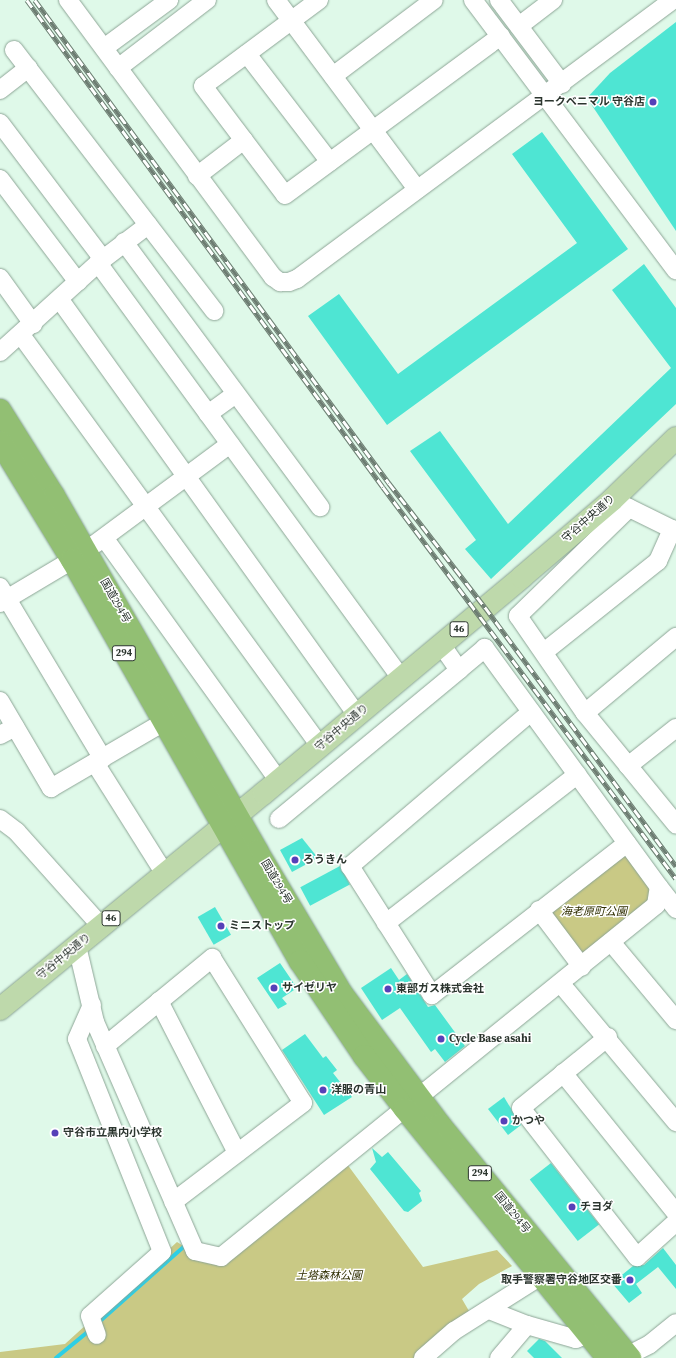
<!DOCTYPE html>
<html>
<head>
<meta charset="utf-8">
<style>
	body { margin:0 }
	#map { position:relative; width:676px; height:1358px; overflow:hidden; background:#dff9e9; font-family:"Source Serif 4","Noto Sans JP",serif }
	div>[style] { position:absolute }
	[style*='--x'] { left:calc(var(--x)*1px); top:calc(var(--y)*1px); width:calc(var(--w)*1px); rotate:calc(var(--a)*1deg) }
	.green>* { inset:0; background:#c9c985 }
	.stream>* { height:3.5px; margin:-1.75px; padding:0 1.75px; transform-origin:1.75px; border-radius:1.75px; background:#2dcfe6 }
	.building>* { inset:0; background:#4ee5d3; transform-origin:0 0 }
	.roads { filter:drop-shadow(0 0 1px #8da596) drop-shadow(0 0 1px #8da596) }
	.minor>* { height:18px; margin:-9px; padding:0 9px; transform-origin:9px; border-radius:9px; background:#fff }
	.major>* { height:22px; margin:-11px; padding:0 11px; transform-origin:11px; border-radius:11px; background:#bed9ab }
	.highway>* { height:22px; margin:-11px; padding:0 11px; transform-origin:11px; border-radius:11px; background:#92bf73 }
	.rail>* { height:4.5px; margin-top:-2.25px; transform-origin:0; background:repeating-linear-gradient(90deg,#fff 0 9px,#6d7d72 0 18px); box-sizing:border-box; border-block:1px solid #6d7d72 }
	.dots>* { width:11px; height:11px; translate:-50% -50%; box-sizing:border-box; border:2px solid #fff; border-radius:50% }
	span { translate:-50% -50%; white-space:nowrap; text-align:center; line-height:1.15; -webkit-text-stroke:3px #fff; paint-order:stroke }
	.shield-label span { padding:1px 3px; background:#fff; border:1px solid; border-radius:3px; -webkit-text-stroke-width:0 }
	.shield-label { font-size:10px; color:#2b352e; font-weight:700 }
	.poi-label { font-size:11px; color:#2b352e; font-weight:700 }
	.right { translate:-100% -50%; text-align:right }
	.left { translate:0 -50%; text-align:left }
	.street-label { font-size:11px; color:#2b352e }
	.park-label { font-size:11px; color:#2f2e00; font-style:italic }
</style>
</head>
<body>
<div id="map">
	<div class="green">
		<div style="clip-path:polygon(627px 843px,659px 887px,656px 905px,582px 967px,539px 910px)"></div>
		<div style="clip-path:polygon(344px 1160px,423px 1267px,497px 1250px,512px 1266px,479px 1284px,462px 1299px,476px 1323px,428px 1358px,0 1358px,0 1352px,65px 1344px,177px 1242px,193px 1252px,221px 1257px)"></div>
	</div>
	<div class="stream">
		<div style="--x:98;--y:1323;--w:118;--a:-41.6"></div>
		<div style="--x:56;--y:1358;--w:43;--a:-39.3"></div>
	</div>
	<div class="building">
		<div style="clip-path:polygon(676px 22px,676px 231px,587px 98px,610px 73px)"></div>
		<div style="clip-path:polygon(542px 132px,628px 249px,387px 425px,308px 316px,339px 294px,398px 374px,577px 243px,512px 154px)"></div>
		<div style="clip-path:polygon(644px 264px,676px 308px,676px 404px,491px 579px,465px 549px,476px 540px,410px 451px,440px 431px,508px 524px,671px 368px,612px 290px)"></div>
		<div style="clip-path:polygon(302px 838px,318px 858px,292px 872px,280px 850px)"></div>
		<div style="left:340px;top:866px;width:21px;height:45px;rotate:62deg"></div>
		<div style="left:215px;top:907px;width:32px;height:20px;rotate:60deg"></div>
		<div style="clip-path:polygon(280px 963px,297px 988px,282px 998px,287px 1004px,278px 1009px,257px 978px)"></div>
		<div style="clip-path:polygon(391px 968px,399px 980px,407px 974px,428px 1007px,435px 1005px,465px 1046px,445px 1062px,435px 1049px,431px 1052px,400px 1008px,382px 1020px,361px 988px)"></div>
		<div style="clip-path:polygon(305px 1034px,323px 1058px,326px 1056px,337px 1070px,333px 1073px,352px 1097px,324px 1115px,282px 1050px)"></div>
		<div style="clip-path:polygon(504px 1097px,521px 1125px,508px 1135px,488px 1109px)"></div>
		<div style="clip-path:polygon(372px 1148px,382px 1157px,388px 1152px,421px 1191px,419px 1193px,422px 1201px,408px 1212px,404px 1211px,370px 1169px,376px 1162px)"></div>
		<div style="left:551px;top:1163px;width:78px;height:27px;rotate:52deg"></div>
		<div style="clip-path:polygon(663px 1248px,676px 1265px,676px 1289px,658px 1267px,636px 1284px,642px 1293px,629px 1303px,612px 1283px,633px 1266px,644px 1265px)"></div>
		<div style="clip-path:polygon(539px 1339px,545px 1341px,562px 1358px,534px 1358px,527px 1351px)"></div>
	</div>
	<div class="roads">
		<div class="minor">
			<div style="--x:68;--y:0;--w:345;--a:53.5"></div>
			<div style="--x:273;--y:277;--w:9;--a:36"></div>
			<div style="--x:280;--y:282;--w:9;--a:0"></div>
			<div style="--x:289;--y:282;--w:9;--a:-21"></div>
			<div style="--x:297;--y:279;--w:468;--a:-36.6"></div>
			<div style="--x:276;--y:0;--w:236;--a:53.3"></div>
			<div style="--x:319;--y:0;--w:144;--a:143.4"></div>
			<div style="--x:203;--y:86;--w:136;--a:53"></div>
			<div style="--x:285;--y:195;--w:268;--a:-36.4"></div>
			<div style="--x:473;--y:0;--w:338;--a:53.1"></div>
			<div style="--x:499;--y:0;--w:105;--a:53.1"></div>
			<div style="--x:519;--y:26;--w:43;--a:-37.4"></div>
			<div style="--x:104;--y:48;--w:81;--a:-36.4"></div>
			<div style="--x:14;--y:50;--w:329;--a:52.5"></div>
			<div style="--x:247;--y:54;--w:136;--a:52.5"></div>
			<div style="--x:118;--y:68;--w:112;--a:-37.4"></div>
			<div style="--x:333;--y:76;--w:126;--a:-37"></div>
			<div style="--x:0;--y:90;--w:36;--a:-38"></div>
			<div style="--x:0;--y:123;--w:171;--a:52.9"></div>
			<div style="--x:197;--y:176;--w:59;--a:-37.5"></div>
			<div style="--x:0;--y:179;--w:129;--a:52.9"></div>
			<div style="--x:124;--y:242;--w:330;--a:53.5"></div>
			<div style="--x:98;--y:263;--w:514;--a:53.87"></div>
			<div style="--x:0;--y:278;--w:57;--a:54.3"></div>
			<div style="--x:60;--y:300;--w:510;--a:54.41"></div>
			<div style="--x:21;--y:335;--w:508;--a:53.96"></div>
			<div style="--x:0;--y:352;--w:132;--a:-42.2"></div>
			<div style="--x:98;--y:263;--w:63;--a:-37.2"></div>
			<div style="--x:208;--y:414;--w:34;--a:-36"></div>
			<div style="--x:619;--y:503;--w:64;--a:26.2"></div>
			<div style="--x:629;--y:508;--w:155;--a:135.8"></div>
			<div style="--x:518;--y:616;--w:118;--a:55.4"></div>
			<div style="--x:585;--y:713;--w:144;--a:50.7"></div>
			<div style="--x:105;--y:539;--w:297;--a:54.3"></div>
			<div style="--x:95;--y:544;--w:168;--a:-36.5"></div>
			<div style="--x:0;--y:587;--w:200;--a:59.1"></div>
			<div style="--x:0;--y:603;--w:84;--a:-30.8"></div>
			<div style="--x:544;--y:652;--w:146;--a:-38.6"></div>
			<div style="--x:658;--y:561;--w:35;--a:-66"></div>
			<div style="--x:0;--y:701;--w:101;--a:59.6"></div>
			<div style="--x:51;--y:788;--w:131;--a:-30.3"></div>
			<div style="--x:531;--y:712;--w:238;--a:139.6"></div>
			<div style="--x:350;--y:866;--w:153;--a:57.6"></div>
			<div style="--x:432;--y:995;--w:247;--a:-37.9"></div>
			<div style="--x:585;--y:713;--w:119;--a:-39.9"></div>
			<div style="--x:0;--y:735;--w:17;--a:-28"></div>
			<div style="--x:95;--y:763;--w:131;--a:57.8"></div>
			<div style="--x:628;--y:766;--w:61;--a:-38.4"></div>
			<div style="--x:0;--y:819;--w:21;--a:37"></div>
			<div style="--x:17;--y:832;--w:126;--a:48.2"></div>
			<div style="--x:279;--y:819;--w:234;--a:-39.6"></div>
			<div style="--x:659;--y:887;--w:28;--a:52"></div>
			<div style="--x:539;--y:910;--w:71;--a:53"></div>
			<div style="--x:386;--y:923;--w:242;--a:-37.8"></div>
			<div style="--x:611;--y:942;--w:102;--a:50.2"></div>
			<div style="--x:77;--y:946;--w:78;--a:76.7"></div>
			<div style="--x:95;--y:1022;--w:250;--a:66.4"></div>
			<div style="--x:195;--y:1251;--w:27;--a:13"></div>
			<div style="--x:221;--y:1257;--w:560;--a:-38.98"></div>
			<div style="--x:656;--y:905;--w:18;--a:-81"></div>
			<div style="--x:659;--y:887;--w:296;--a:-126.1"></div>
			<div style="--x:485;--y:648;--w:34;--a:140"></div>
			<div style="--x:459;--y:670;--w:32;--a:-125"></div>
			<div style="--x:561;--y:984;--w:180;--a:50.2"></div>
			<div style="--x:159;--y:1001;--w:171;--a:62.8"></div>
			<div style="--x:92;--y:1005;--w:37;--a:114"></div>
			<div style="--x:77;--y:1039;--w:229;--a:68.2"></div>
			<div style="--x:162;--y:1252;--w:96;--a:138.4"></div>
			<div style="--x:90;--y:1316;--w:20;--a:70"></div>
			<div style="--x:608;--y:1037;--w:112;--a:140.8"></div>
			<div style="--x:521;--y:1108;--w:189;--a:52.1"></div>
			<div style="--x:637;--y:1257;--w:52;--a:-41.9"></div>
			<div style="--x:105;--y:1046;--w:139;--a:-39.4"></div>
			<div style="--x:212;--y:958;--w:171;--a:57.9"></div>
			<div style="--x:303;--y:1103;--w:163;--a:142.7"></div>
			<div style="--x:563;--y:1073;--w:180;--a:51.1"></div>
			<div style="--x:489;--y:1310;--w:41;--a:21.5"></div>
			<div style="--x:527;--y:1325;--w:51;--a:15.9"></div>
			<div style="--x:576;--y:1339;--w:12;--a:-24"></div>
			<div style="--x:423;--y:1358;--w:41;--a:-41.1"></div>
			<div style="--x:454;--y:1331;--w:101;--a:-32.4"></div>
			<div style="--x:499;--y:1358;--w:43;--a:-49.7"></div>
			<div style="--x:623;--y:1358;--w:30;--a:-27"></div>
			<div style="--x:650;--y:1344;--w:33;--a:-39"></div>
		</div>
		<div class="major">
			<div style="--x:0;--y:1009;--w:341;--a:-39.3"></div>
			<div style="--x:264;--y:793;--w:336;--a:-39.9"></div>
			<div style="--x:522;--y:577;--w:118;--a:-40.5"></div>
			<div style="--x:612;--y:500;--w:89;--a:-44.1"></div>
		</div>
		<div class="highway">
			<div style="--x:0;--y:410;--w:102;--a:57.9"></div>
			<div style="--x:54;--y:496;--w:409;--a:60.2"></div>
			<div style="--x:257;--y:851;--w:166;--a:59.3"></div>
			<div style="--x:342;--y:994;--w:164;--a:53.2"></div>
			<div style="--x:440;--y:1125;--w:301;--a:50.8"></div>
			<div style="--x:0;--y:442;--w:138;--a:58.6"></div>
			<div style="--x:72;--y:560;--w:461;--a:60.4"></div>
			<div style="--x:300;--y:961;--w:115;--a:56"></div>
			<div style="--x:364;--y:1056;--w:67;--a:52.3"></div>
			<div style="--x:405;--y:1109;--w:321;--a:50.9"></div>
		</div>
	</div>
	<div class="rail">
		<div style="--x:27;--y:0;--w:603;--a:53.83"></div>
		<div style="--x:383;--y:487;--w:489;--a:53.2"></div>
		<div style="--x:35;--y:0;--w:599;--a:53.76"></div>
		<div style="--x:389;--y:483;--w:157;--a:52.3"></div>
		<div style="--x:485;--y:607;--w:322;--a:53.6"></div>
	</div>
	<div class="dots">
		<div style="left:653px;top:102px;background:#5640b8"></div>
		<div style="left:295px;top:860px;background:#5640b8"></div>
		<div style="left:221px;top:926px;background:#5640b8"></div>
		<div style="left:274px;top:988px;background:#5640b8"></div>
		<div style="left:388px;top:989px;background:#5640b8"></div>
		<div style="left:441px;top:1039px;background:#5640b8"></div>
		<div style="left:323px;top:1090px;background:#5640b8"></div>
		<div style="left:504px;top:1121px;background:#5640b8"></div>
		<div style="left:55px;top:1133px;background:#5640b8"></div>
		<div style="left:572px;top:1207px;background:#5640b8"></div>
		<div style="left:630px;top:1280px;background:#5640b8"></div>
	</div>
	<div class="shield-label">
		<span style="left:459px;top:629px">46</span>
		<span style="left:124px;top:653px">294</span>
		<span style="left:111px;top:918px">46</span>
		<span style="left:480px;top:1173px">294</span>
	</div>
	<div class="poi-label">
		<span class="right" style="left:645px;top:102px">ヨークベニマル 守谷店</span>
		<span class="left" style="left:303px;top:860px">ろうきん</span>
		<span class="left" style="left:229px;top:926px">ミニストップ</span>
		<span class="left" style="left:282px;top:988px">サイゼリヤ</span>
		<span class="left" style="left:396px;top:989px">東部ガス株式会社</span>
		<span class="left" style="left:449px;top:1039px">Cycle Base asahi</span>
		<span class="left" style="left:331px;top:1090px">洋服の青山</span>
		<span class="left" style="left:512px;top:1121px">かつや</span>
		<span class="left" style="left:63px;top:1133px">守谷市立黒内小学校</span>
		<span class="left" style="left:580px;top:1207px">チヨダ</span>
		<span class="right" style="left:622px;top:1280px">取手警察署守谷地区交番</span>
	</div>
	<div class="street-label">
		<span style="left:589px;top:519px;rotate:-41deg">守谷中央通り</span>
		<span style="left:115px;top:601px;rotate:60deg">国道294号</span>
		<span style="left:342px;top:728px;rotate:-40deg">守谷中央通り</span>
		<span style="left:276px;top:882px;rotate:59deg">国道294号</span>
		<span style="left:64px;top:957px;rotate:-39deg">守谷中央通り</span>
		<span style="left:512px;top:1213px;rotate:51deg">国道294号</span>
	</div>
	<div class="park-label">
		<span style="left:594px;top:912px">海老原町公園</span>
		<span style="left:329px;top:1276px">土塔森林公園</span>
	</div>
</div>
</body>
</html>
